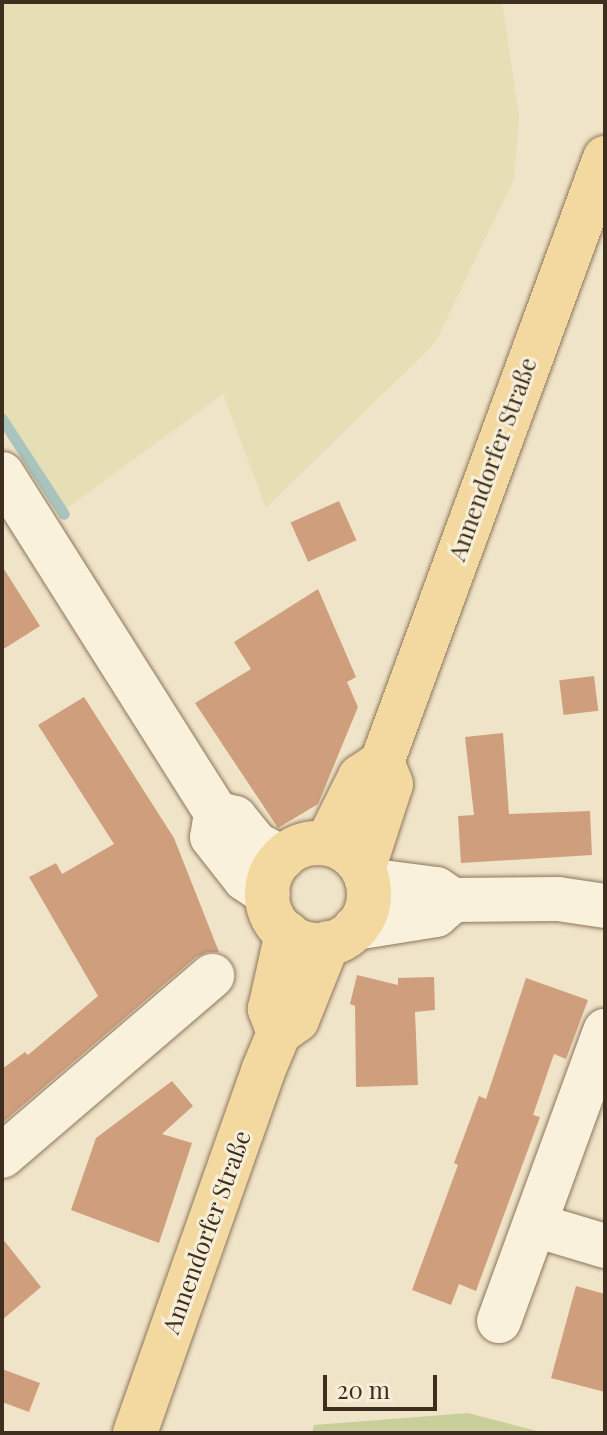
<!DOCTYPE html>
<html>
<head>
<meta charset="utf-8">
<style>
	body { margin:0 }
	#map { position:relative; width:607px; height:1435px; overflow:hidden; background:#f0e4c8; font-family:"Playfair Display",serif }
	div>[style] { position:absolute }
	[style*='--x'] { left:calc(var(--x)*1px); top:calc(var(--y)*1px); width:calc(var(--w)*1px); rotate:calc(var(--a)*1deg) }
	.farmland>* { inset:0; background:#e6deb5 }
	.green>* { inset:0; background:#c9cf9b }
	.stream>* { height:11px; margin:-5.5px; padding:0 5.5px; transform-origin:5.5px; border-radius:5.5px; background:#a9c4bc }
	.building>* { inset:0; background:#cf9f7d; transform-origin:0 0 }
	.roads { filter:drop-shadow(0 0 2px #8d765c) drop-shadow(0 0 2px #8d765c) }
	.minor>* { height:44px; margin:-22px; padding:0 22px; transform-origin:22px; border-radius:22px; background:#faf1dc }
	.major>* { height:44px; margin:-22px; padding:0 22px; transform-origin:22px; border-radius:22px; background:#f3d9a0 }
	.major>.ring { margin:-22px; padding:0; box-sizing:content-box; background:none; border:44px solid #f3d9a0; border-radius:50% }
	span { translate:-50% -50%; white-space:nowrap; text-align:center; line-height:1.15; -webkit-text-stroke:6px #f7eed8; paint-order:stroke }
	.street-label { font-size:24px; color:#3d2e20 }
	.frame { position:absolute; inset:0; border:4px solid #3d2e20; pointer-events:none }
	.scale { position:absolute; left:323px; top:1375px; width:114px; height:36px; box-sizing:border-box; border:4px solid #3d2e20; border-top:0; padding-left:10px; font-size:24px; line-height:28px; white-space:nowrap; color:#3d2e20; -webkit-text-stroke:6px #f7eed8; paint-order:stroke }
</style>
</head>
<body>
<div id="map">
	<div class="farmland">
		<div style="clip-path:polygon(2px 2px,502px 2px,519px 116px,514px 179px,435px 343px,266px 508px,223px 394px,60px 513px,2px 410px)"></div>
	</div>
	<div class="green">
		<div style="clip-path:polygon(468px 1413px,545px 1433px,312px 1433px,314px 1425px)"></div>
	</div>
	<div class="stream">
		<div style="--x:2;--y:419;--w:113;--a:56.9"></div>
	</div>
	<div class="building">
		<div style="left:339px;top:501px;width:43px;height:53px;rotate:66deg"></div>
		<div style="clip-path:polygon(2px 566px,40px 626px,2px 650px)"></div>
		<div style="clip-path:polygon(318px 589px,356px 677px,347px 682px,358px 707px,318px 804px,278px 828px,195px 703px,251px 669px,234px 642px)"></div>
		<div style="left:594px;top:676px;width:35px;height:35px;rotate:83deg"></div>
		<div style="clip-path:polygon(84px 697px,174px 838px,219px 952px,207px 952px,196px 957px,2px 1123px,2px 1069px,25px 1052px,28px 1055px,98px 996px,29px 877px,56px 863px,62px 874px,114px 844px,38px 725px)"></div>
		<div style="clip-path:polygon(503px 733px,509px 814px,590px 811px,592px 855px,461px 863px,458px 816px,474px 815px,465px 737px)"></div>
		<div style="clip-path:polygon(357px 975px,398px 985px,398px 978px,434px 977px,435px 1010px,415px 1012px,418px 1085px,356px 1087px,355px 1006px,350px 1004px)"></div>
		<div style="clip-path:polygon(526px 978px,588px 1000px,566px 1059px,554px 1054px,533px 1115px,540px 1117px,476px 1291px,459px 1284px,451px 1305px,412px 1290px,458px 1165px,454px 1163px,479px 1096px,486px 1099px)"></div>
		<div style="clip-path:polygon(172px 1081px,193px 1106px,162px 1134px,192px 1143px,159px 1243px,71px 1210px,96px 1138px)"></div>
		<div style="clip-path:polygon(2px 1238px,41px 1287px,2px 1320px)"></div>
		<div style="clip-path:polygon(576px 1286px,605px 1294px,605px 1392px,551px 1378px)"></div>
		<div style="clip-path:polygon(2px 1369px,40px 1383px,29px 1412px,2px 1402px)"></div>
	</div>
	<div class="roads">
		<div class="minor">
			<div style="--x:2;--y:474;--w:401;--a:57.7"></div>
			<div style="--x:216;--y:813;--w:24;--a:99"></div>
			<div style="--x:212;--y:837;--w:53;--a:51.8"></div>
			<div style="--x:245;--y:879;--w:27;--a:33"></div>
			<div style="--x:216;--y:813;--w:20;--a:15"></div>
			<div style="--x:235;--y:818;--w:33;--a:51"></div>
			<div style="--x:256;--y:844;--w:30;--a:28"></div>
			<div style="--x:367;--y:880;--w:70;--a:7.4"></div>
			<div style="--x:436;--y:889;--w:20;--a:33"></div>
			<div style="--x:453;--y:900;--w:105;--a:-0.5"></div>
			<div style="--x:558;--y:899;--w:48;--a:8.5"></div>
			<div style="--x:355;--y:928;--w:82;--a:-9.1"></div>
			<div style="--x:436;--y:915;--w:23;--a:-41"></div>
			<div style="--x:2;--y:1156;--w:277;--a:-40.6"></div>
			<div style="--x:535;--y:1225;--w:73;--a:16.7"></div>
			<div style="--x:499;--y:1321;--w:309;--a:-69.9"></div>
		</div>
		<div class="major">
			<div style="--x:327;--y:843;--w:74;--a:-63.4"></div>
			<div style="--x:360;--y:777;--w:27;--a:-34"></div>
			<div style="--x:382;--y:762;--w:644;--a:-69.74"></div>
			<div class="ring" style="left:267px;top:843px;width:58px;height:58px"></div>
			<div style="--x:363;--y:870;--w:90;--a:-72"></div>
			<div style="--x:391;--y:784;--w:24;--a:-112"></div>
			<div style="--x:279;--y:1033;--w:26;--a:-111"></div>
			<div style="--x:270;--y:1009;--w:78;--a:-77.4"></div>
			<div style="--x:135;--y:1433;--w:384;--a:-70.5"></div>
			<div style="--x:263;--y:1071;--w:41;--a:-67.2"></div>
			<div style="--x:279;--y:1033;--w:22;--a:-36"></div>
			<div style="--x:297;--y:1020;--w:83;--a:-68.1"></div>
		</div>
	</div>
	<div class="street-label">
		<span style="left:492px;top:459px;rotate:-70deg">Annendorfer Straße</span>
		<span style="left:206px;top:1232px;rotate:-70deg">Annendorfer Straße</span>
	</div>
	<div class="frame"></div>
	<div class="scale">20 m</div>
</div>
</body>
</html>
